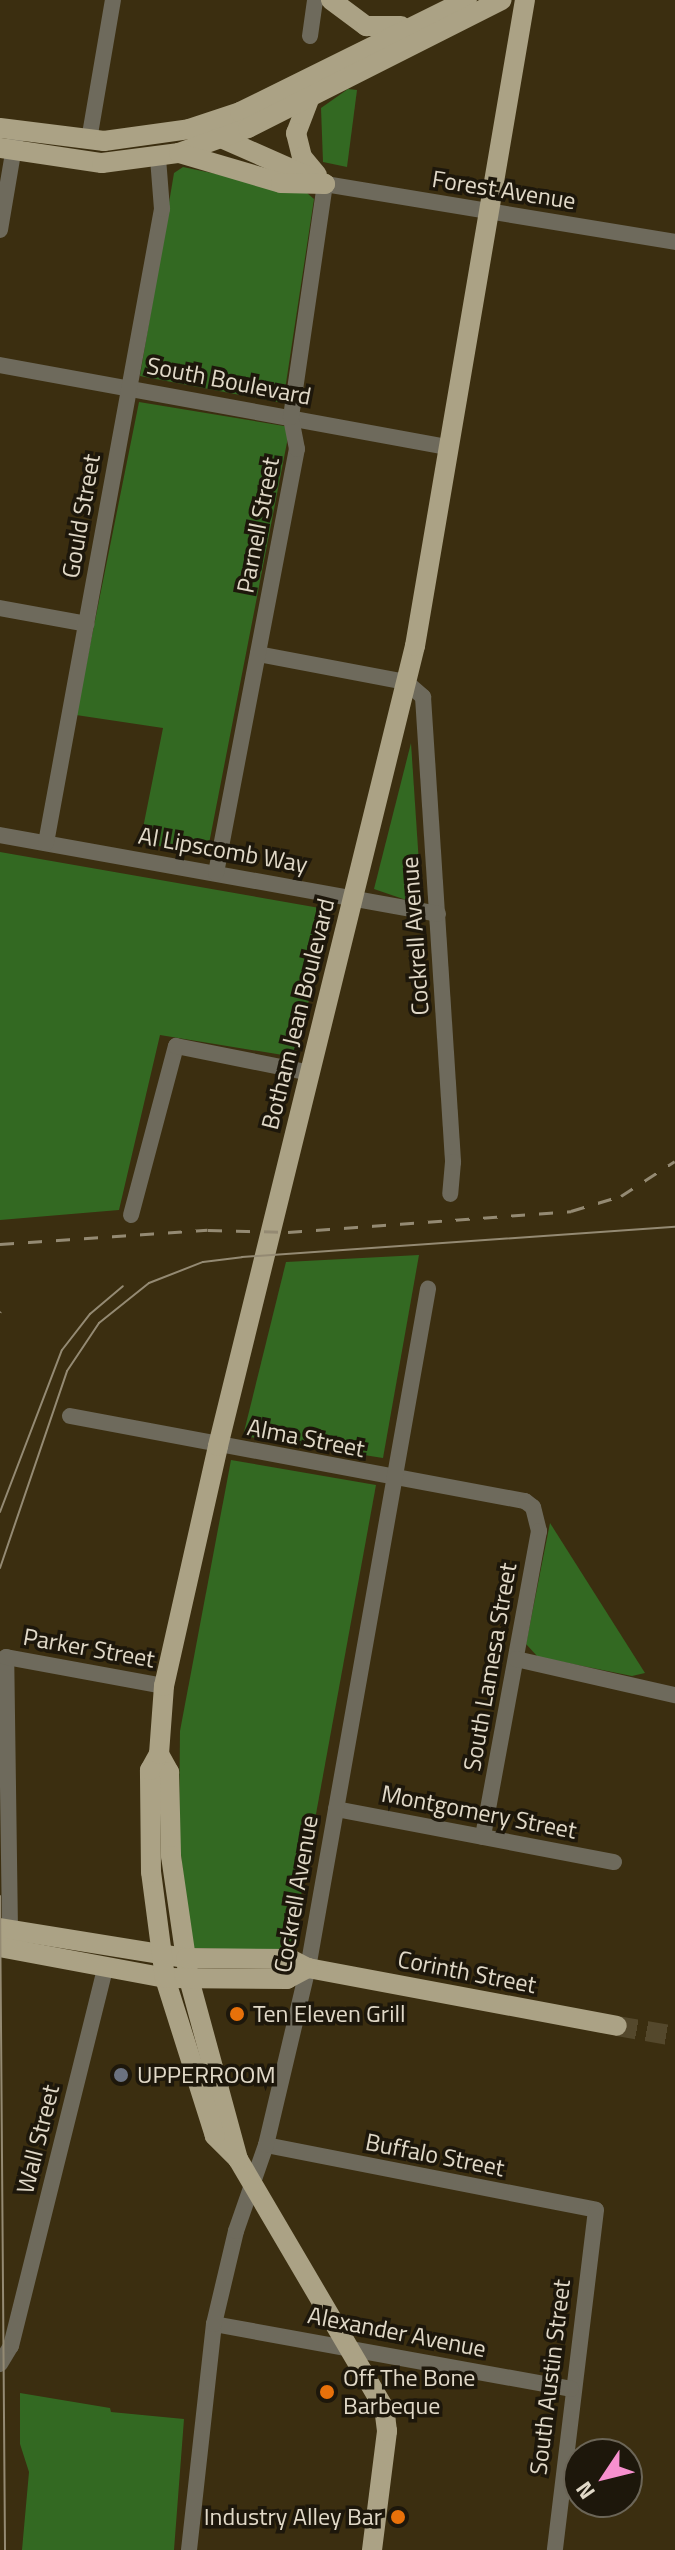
<!DOCTYPE html>
<html>
<head>
<meta charset="utf-8">
<style>
	body { margin:0 }
	#map { position:relative; width:675px; height:2550px; overflow:hidden; background:#3b2e10; font-family:"Titillium Web",sans-serif }
	div>[style] { position:absolute }
	[style*='--x'] { left:calc(var(--x)*1px); top:calc(var(--y)*1px); width:calc(var(--w)*1px); rotate:calc(var(--a)*1deg) }
	.green>* { inset:0; background:#336922 }
	.major-tunnel>* { height:20px; margin-top:-10px; transform-origin:0; background:repeating-linear-gradient(90deg,#54482c 0 20px,transparent 0 30px) }
	.minor>* { height:16px; margin:-8px; padding:0 8px; transform-origin:8px; border-radius:8px; background:#6e6a5c }
	.major>* { height:20px; margin:-10px; padding:0 10px; transform-origin:10px; border-radius:10px; background:#aba285 }
	.tram>* { height:2px; margin:-1px; padding:0 1px; transform-origin:1px; border-radius:1px; background:#948a73 }
	.rail>* { height:3px; margin-top:-1.5px; transform-origin:0; background:repeating-linear-gradient(90deg,#948a73 0 14px,transparent 0 28px) }
	.dots>* { width:22px; height:22px; translate:-50% -50%; box-sizing:border-box; border:4px solid #1d170b; border-radius:50% }
	span { translate:-50% -50%; white-space:nowrap; text-align:center; line-height:1.15; -webkit-text-stroke:7px #1d170b; paint-order:stroke }
	.street-label { font-size:24px; color:#e1d9c8 }
	.poi-label { font-size:24px; color:#e1d9c8 }
	.left { translate:0 -50%; text-align:left }
	.right { translate:-100% -50%; text-align:right }
	.north { position:absolute; left:563px; top:2438px; width:80px; height:80px; box-sizing:border-box; background:#1d170b; border:2px solid #6b6557; border-radius:50%; rotate:235deg; font-size:22px; font-weight:700; line-height:32px; text-align:center; color:#e1d9c8 }
	.north::after { content:''; display:block; margin:auto; width:28px; height:36px; background:#f790ce; clip-path:polygon(50% 0,100% 100%,50% 72%,0 100%) }
</style>
</head>
<body>
<div id="map">
	<div class="green">
		<div style="clip-path:polygon(348px 89px,357px 90px,347px 167px,323px 162px,321px 108px)"></div>
		<div style="clip-path:polygon(183px 167px,307px 193px,314px 199px,283px 403px,140px 376px,174px 173px)"></div>
		<div style="clip-path:polygon(139px 402px,290px 427px,207px 854px,140px 843px,163px 728px,76px 715px)"></div>
		<div style="clip-path:polygon(411px 743px,421px 894px,409px 901px,374px 889px)"></div>
		<div style="clip-path:polygon(0 852px,331px 910px,295px 1057px,160px 1035px,119px 1210px,0 1220px)"></div>
		<div style="clip-path:polygon(419px 1255px,383px 1458px,243px 1436px,286px 1262px)"></div>
		<div style="clip-path:polygon(231px 1460px,376px 1485px,291px 1951px,191px 1948px,179px 1836px,180px 1731px)"></div>
		<div style="clip-path:polygon(550px 1523px,645px 1673px,632px 1676px,538px 1657px,526px 1644px)"></div>
		<div style="clip-path:polygon(20px 2393px,110px 2408px,111px 2412px,184px 2419px,174px 2550px,22px 2550px,29px 2472px,20px 2444px)"></div>
	</div>
	<div class="major-tunnel">
		<div style="--x:617;--y:2026;--w:59;--a:9.8"></div>
	</div>
	<div class="minor">
		<div style="--x:310;--y:36;--w:36;--a:-82"></div>
		<div style="--x:89;--y:140;--w:142;--a:-80.3"></div>
		<div style="--x:0;--y:230;--w:90;--a:-80.4"></div>
		<div style="--x:0;--y:365;--w:455;--a:10.4"></div>
		<div style="--x:0;--y:608;--w:88;--a:10.4"></div>
		<div style="--x:258;--y:654;--w:151;--a:10.7"></div>
		<div style="--x:406;--y:682;--w:23;--a:41"></div>
		<div style="--x:423;--y:697;--w:466;--a:86.3"></div>
		<div style="--x:453;--y:1162;--w:32;--a:95"></div>
		<div style="--x:0;--y:835;--w:445;--a:10.2"></div>
		<div style="--x:46;--y:843;--w:645;--a:-79.63"></div>
		<div style="--x:162;--y:209;--w:51;--a:-94.5"></div>
		<div style="--x:216;--y:873;--w:432;--a:-79.2"></div>
		<div style="--x:297;--y:449;--w:33;--a:-101"></div>
		<div style="--x:291;--y:417;--w:235;--a:-81.7"></div>
		<div style="--x:325;--y:184;--w:355;--a:9.4"></div>
		<div style="--x:131;--y:1215;--w:175;--a:-75.1"></div>
		<div style="--x:176;--y:1046;--w:138;--a:11.3"></div>
		<div style="--x:70;--y:1416;--w:463;--a:10.6"></div>
		<div style="--x:525;--y:1501;--w:10;--a:37"></div>
		<div style="--x:533;--y:1507;--w:25;--a:76"></div>
		<div style="--x:539;--y:1531;--w:311;--a:100.4"></div>
		<div style="--x:516;--y:1659;--w:163;--a:12.8"></div>
		<div style="--x:336;--y:1809;--w:283;--a:10.8"></div>
		<div style="--x:10;--y:1930;--w:273;--a:-90.8"></div>
		<div style="--x:6;--y:1657;--w:161;--a:10.4"></div>
		<div style="--x:266;--y:2145;--w:336;--a:11.1"></div>
		<div style="--x:596;--y:2210;--w:342;--a:96.9"></div>
		<div style="--x:214;--y:2324;--w:363;--a:10.3"></div>
		<div style="--x:0;--y:2364;--w:21;--a:-59"></div>
		<div style="--x:11;--y:2346;--w:389;--a:-76"></div>
		<div style="--x:189;--y:2550;--w:227;--a:-83.7"></div>
		<div style="--x:214;--y:2324;--w:96;--a:-76.7"></div>
		<div style="--x:236;--y:2231;--w:91;--a:-70.8"></div>
		<div style="--x:266;--y:2145;--w:182;--a:-76.7"></div>
		<div style="--x:308;--y:1968;--w:690;--a:-79.98"></div>
	</div>
	<div class="major">
		<div style="--x:331;--y:0;--w:44;--a:36.6"></div>
		<div style="--x:366;--y:26;--w:35;--a:0"></div>
		<div style="--x:310;--y:97;--w:39;--a:111"></div>
		<div style="--x:296;--y:133;--w:25;--a:76"></div>
		<div style="--x:302;--y:157;--w:23;--a:50"></div>
		<div style="--x:0;--y:128;--w:105;--a:7.1"></div>
		<div style="--x:104;--y:141;--w:86;--a:-8"></div>
		<div style="--x:189;--y:129;--w:54;--a:-18.4"></div>
		<div style="--x:240;--y:112;--w:253;--a:-26.3"></div>
		<div style="--x:219;--y:137;--w:116;--a:23.9"></div>
		<div style="--x:0;--y:148;--w:103;--a:8.4"></div>
		<div style="--x:102;--y:163;--w:78;--a:-7.4"></div>
		<div style="--x:179;--y:153;--w:73;--a:-19.9"></div>
		<div style="--x:248;--y:128;--w:284;--a:-26.8"></div>
		<div style="--x:179;--y:153;--w:106;--a:16.4"></div>
		<div style="--x:281;--y:183;--w:44;--a:1.3"></div>
		<div style="--x:159;--y:1754;--w:21;--a:61"></div>
		<div style="--x:169;--y:1772;--w:84;--a:88.6"></div>
		<div style="--x:171;--y:1856;--w:124;--a:81.7"></div>
		<div style="--x:189;--y:1979;--w:187;--a:74.8"></div>
		<div style="--x:0;--y:1928;--w:188;--a:9.2"></div>
		<div style="--x:186;--y:1958;--w:104;--a:0.6"></div>
		<div style="--x:290;--y:1959;--w:20;--a:27"></div>
		<div style="--x:308;--y:1968;--w:314;--a:10.6"></div>
		<div style="--x:0;--y:1947;--w:168;--a:10.6"></div>
		<div style="--x:165;--y:1978;--w:122;--a:0.5"></div>
		<div style="--x:287;--y:1979;--w:24;--a:-28"></div>
		<div style="--x:372;--y:2550;--w:120;--a:-82.8"></div>
		<div style="--x:387;--y:2431;--w:23;--a:-97"></div>
		<div style="--x:384;--y:2408;--w:289;--a:-120.4"></div>
		<div style="--x:238;--y:2159;--w:33;--a:-135"></div>
		<div style="--x:215;--y:2136;--w:166;--a:-107.6"></div>
		<div style="--x:165;--y:1978;--w:107;--a:-97.5"></div>
		<div style="--x:151;--y:1872;--w:102;--a:-90.6"></div>
		<div style="--x:150;--y:1770;--w:18;--a:-61"></div>
		<div style="--x:159;--y:1754;--w:68;--a:-85.8"></div>
		<div style="--x:164;--y:1686;--w:246;--a:-77.3"></div>
		<div style="--x:218;--y:1446;--w:824;--a:-76.17"></div>
		<div style="--x:415;--y:646;--w:655;--a:-80.34"></div>
	</div>
	<div class="tram">
		<div style="--x:0;--y:1512;--w:173;--a:-69.1"></div>
		<div style="--x:62;--y:1350;--w:46;--a:-52.1"></div>
		<div style="--x:90;--y:1314;--w:43;--a:-40.3"></div>
		<div style="--x:0;--y:1568;--w:208;--a:-71.2"></div>
		<div style="--x:67;--y:1371;--w:58;--a:-56.3"></div>
		<div style="--x:99;--y:1323;--w:64;--a:-38.7"></div>
		<div style="--x:149;--y:1283;--w:58;--a:-21.3"></div>
		<div style="--x:203;--y:1262;--w:39;--a:-7"></div>
		<div style="--x:242;--y:1257;--w:434;--a:-4"></div>
		<div style="--x:0;--y:1896;--w:654;--a:89.56"></div>
	</div>
	<div class="rail">
		<div style="--x:0;--y:1244;--w:208;--a:-3.9"></div>
		<div style="--x:208;--y:1230;--w:80;--a:1.4"></div>
		<div style="--x:288;--y:1232;--w:284;--a:-4.2"></div>
		<div style="--x:571;--y:1211;--w:52;--a:-16.7"></div>
		<div style="--x:621;--y:1196;--w:64;--a:-32.9"></div>
		<div style="--x:0;--y:1312;--w:1;--a:-45"></div>
	</div>
	<div class="dots">
		<div style="left:237px;top:2014px;background:#e8710a"></div>
		<div style="left:121px;top:2075px;background:#6b7280"></div>
		<div style="left:327px;top:2392px;background:#e8710a"></div>
		<div style="left:398px;top:2517px;background:#e8710a"></div>
	</div>
	<div class="street-label">
		<span style="left:504px;top:190px;rotate:9deg">Forest Avenue</span>
		<span style="left:229px;top:381px;rotate:11deg">South Boulevard</span>
		<span style="left:81px;top:516px;rotate:-80deg">Gould Street</span>
		<span style="left:258px;top:525px;rotate:-79deg">Parnell Street</span>
		<span style="left:223px;top:850px;rotate:10deg">Al Lipscomb Way</span>
		<span style="left:415px;top:936px;rotate:-94deg">Cockrell Avenue</span>
		<span style="left:298px;top:1014px;rotate:-76deg">Botham Jean Boulevard</span>
		<span style="left:306px;top:1438px;rotate:11deg">Alma Street</span>
		<span style="left:89px;top:1648px;rotate:10deg">Parker Street</span>
		<span style="left:490px;top:1667px;rotate:-80deg">South Lamesa Street</span>
		<span style="left:479px;top:1812px;rotate:11deg">Montgomery Street</span>
		<span style="left:296px;top:1894px;rotate:-80deg">Cockrell Avenue</span>
		<span style="left:467px;top:1972px;rotate:11deg">Corinth Street</span>
		<span style="left:38px;top:2139px;rotate:-76deg">Wall Street</span>
		<span style="left:435px;top:2155px;rotate:11deg">Buffalo Street</span>
		<span style="left:397px;top:2332px;rotate:11deg">Alexander Avenue</span>
		<span style="left:550px;top:2377px;rotate:-83deg">South Austin Street</span>
	</div>
	<div class="poi-label">
		<span class="left" style="left:253px;top:2014px">Ten Eleven Grill</span>
		<span class="left" style="left:137px;top:2075px">UPPERROOM</span>
		<span class="left" style="left:343px;top:2392px">Off The Bone<br>Barbeque</span>
		<span class="right" style="left:382px;top:2517px">Industry Alley Bar</span>
	</div>
	<div class="north">N</div>
</div>
</body>
</html>
